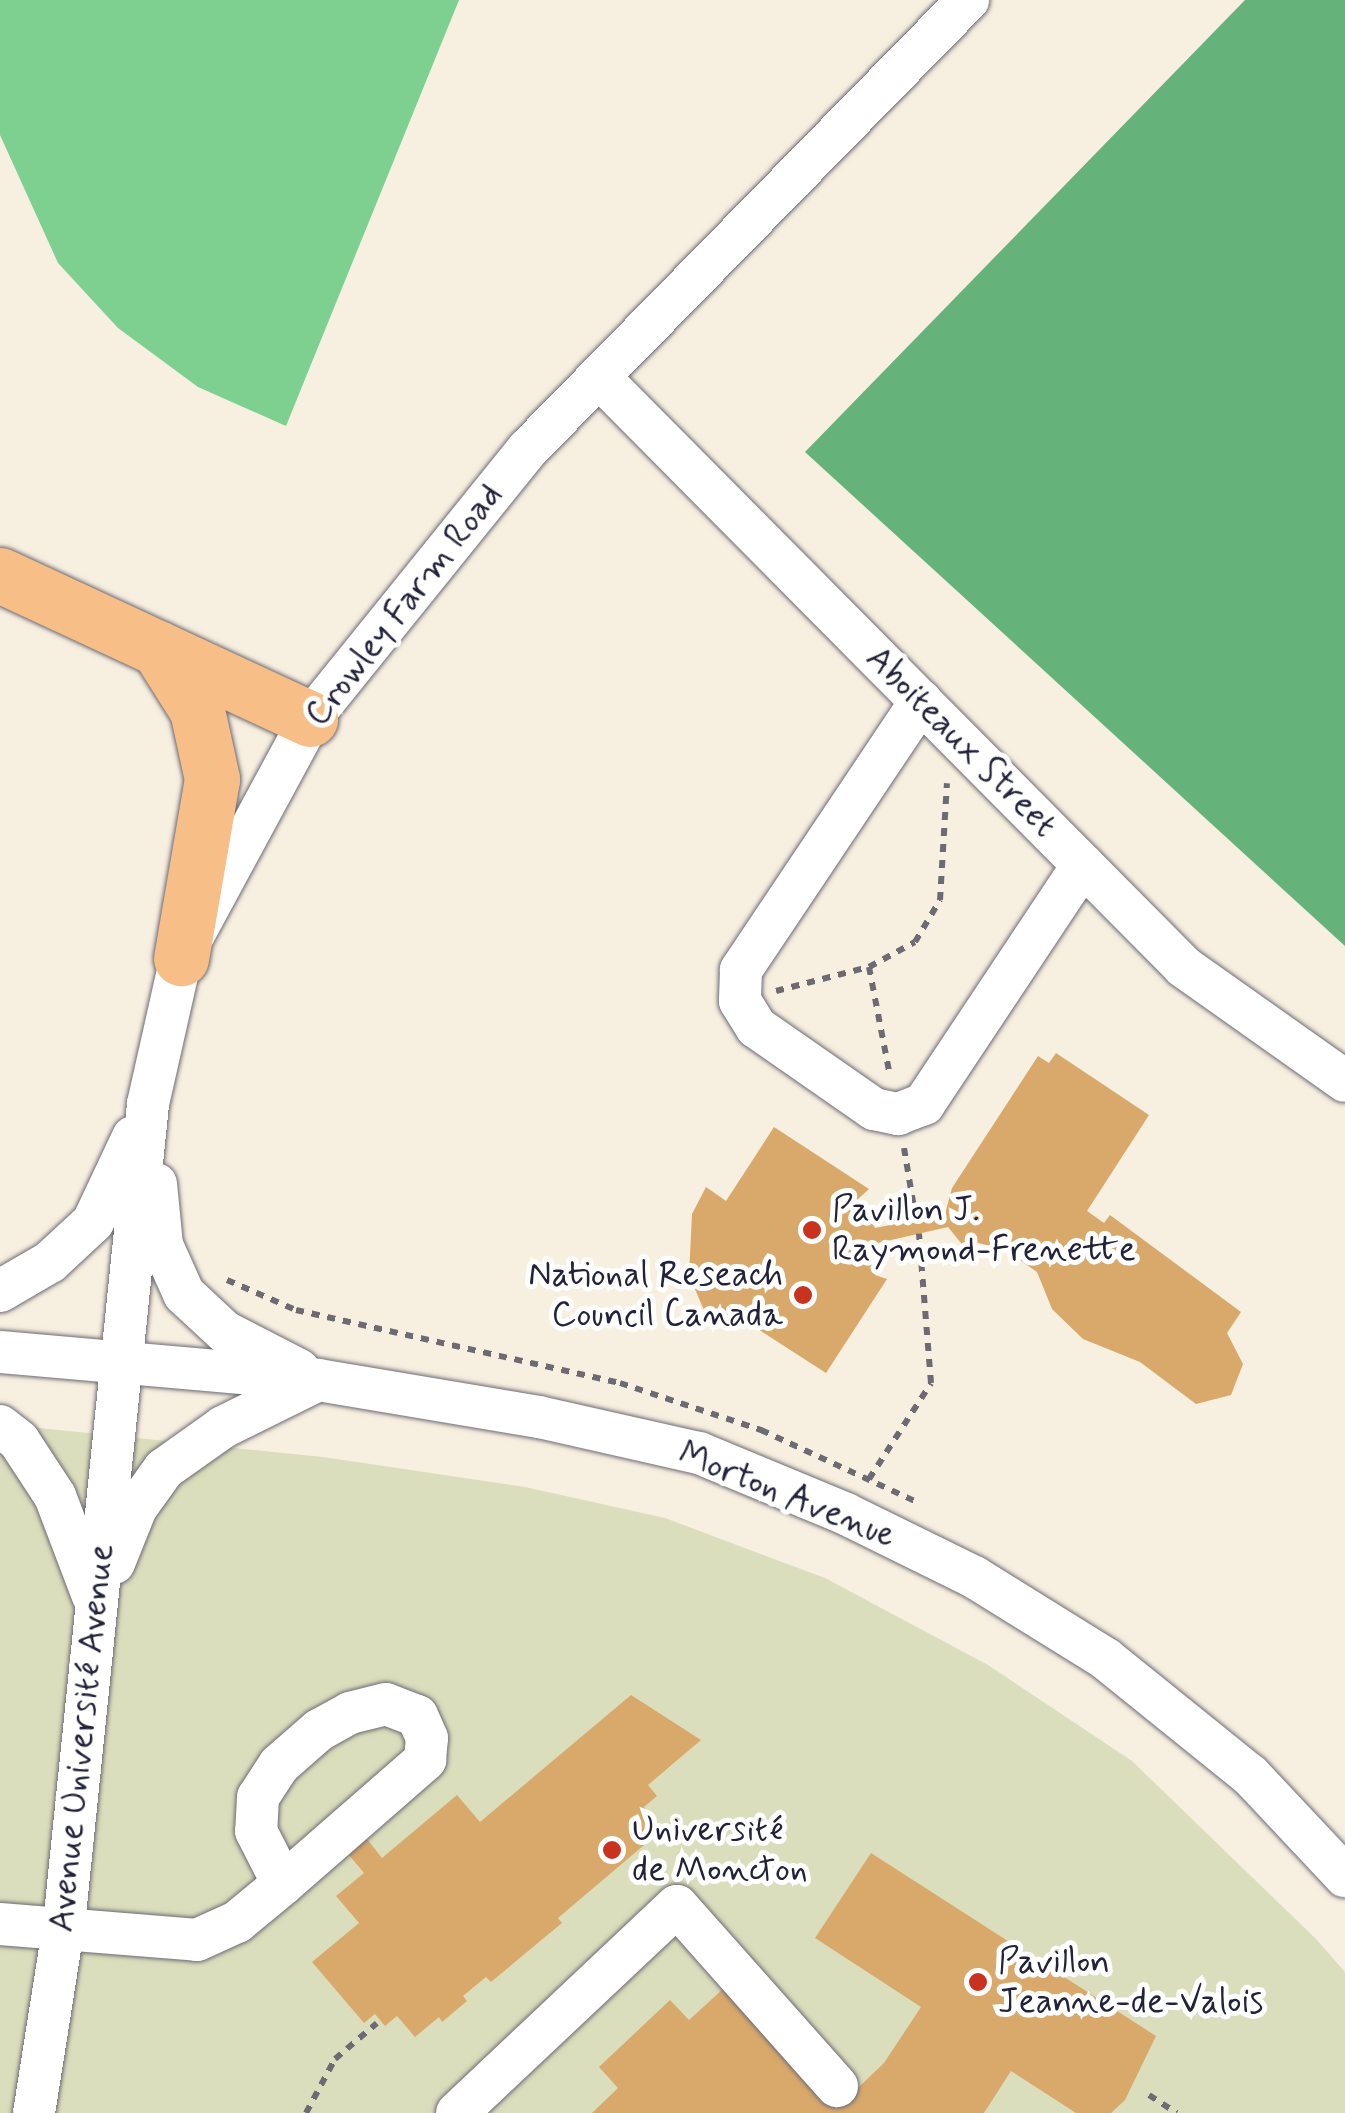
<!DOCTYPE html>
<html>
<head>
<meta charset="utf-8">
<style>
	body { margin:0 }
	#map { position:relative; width:1345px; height:2113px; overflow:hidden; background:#f7efdf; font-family:Mynerve,sans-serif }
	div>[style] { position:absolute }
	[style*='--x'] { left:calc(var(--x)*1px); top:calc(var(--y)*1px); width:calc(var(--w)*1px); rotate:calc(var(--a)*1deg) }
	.built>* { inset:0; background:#dbdebc }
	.green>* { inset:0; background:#7ed091 }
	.forest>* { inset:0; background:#66b27b }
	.building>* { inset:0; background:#d9a96b }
	.path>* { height:6px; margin-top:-3px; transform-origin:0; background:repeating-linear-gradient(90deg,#6d6a74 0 8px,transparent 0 16px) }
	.roads { filter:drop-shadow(0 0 2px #6d6a74) drop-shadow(0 0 2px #6d6a74) }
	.minor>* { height:42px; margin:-21px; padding:0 21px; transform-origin:21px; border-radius:21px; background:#fff }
	.highway>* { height:55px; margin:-27.5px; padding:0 27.5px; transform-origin:27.5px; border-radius:27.5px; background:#f7be87 }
	.dots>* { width:28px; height:28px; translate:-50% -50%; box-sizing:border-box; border:5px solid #fff; border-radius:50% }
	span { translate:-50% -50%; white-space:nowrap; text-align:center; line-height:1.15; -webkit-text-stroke:10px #fff; paint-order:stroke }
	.street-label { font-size:35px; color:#22223b }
	.poi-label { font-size:35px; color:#22223b }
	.left { translate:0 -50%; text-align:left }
	.right { translate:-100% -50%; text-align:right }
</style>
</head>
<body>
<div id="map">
	<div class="built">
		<div style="clip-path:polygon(0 1424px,323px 1457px,525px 1487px,665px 1518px,825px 1578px,988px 1665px,1132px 1761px,1316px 1939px,1345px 1972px,1345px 2113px,0 2113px)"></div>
	</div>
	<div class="green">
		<div style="clip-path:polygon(0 0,459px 0,286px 426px,198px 387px,118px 328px,58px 263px,0 135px)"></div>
	</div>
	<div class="forest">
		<div style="clip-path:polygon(1245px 0,1345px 0,1345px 946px,805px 452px)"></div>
	</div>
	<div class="building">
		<div style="clip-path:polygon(1056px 1053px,1149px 1115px,1087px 1211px,1104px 1223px,1110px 1215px,1241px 1312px,1227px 1333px,1243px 1364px,1231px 1395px,1196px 1404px,1140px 1362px,1083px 1339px,1052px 1309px,1037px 1272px,1005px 1250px,971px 1241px,965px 1248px,948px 1227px,878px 1243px,875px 1275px,887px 1279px,826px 1373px,733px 1313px,716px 1327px,706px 1315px,689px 1275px,692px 1214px,706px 1187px,726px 1201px,774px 1127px,869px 1189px,858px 1199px,875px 1228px,945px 1214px,952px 1188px,1038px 1056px,1049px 1063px)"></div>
		<div style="clip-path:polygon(631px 1695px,701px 1740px,648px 1785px,657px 1796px,644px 1807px,663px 1829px,558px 1918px,562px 1923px,491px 1982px,486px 1977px,463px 1996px,467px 2001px,442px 2022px,439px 2017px,415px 2037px,397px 2016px,385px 2026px,375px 2014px,364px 2023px,312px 1962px,359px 1923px,336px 1896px,364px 1873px,349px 1855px,367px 1839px,382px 1858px,457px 1795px,480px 1822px)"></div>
		<div style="clip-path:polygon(871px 1853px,1156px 2036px,1125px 2100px,1111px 2113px,1076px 2113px,1011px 2071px,984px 2113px,592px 2113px,618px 2088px,599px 2067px,670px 2000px,689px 2020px,723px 1989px,836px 2109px,884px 2063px,921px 2007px,815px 1938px)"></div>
	</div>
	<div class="path">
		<div style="--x:869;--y:967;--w:52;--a:-28.5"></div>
		<div style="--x:915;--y:942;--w:49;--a:-59.2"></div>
		<div style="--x:940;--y:900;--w:117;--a:-86.6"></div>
		<div style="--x:776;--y:991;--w:96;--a:-14.5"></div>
		<div style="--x:869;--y:967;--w:111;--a:79.1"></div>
		<div style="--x:904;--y:1148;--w:73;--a:80.5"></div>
		<div style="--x:227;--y:1280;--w:75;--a:23.5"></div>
		<div style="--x:296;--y:1310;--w:332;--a:12.7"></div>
		<div style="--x:620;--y:1383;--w:149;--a:18.4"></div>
		<div style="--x:761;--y:1430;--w:172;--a:24.8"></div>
		<div style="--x:869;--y:1479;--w:114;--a:-57.1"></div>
		<div style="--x:931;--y:1383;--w:150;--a:-94.6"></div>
		<div style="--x:1149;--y:2095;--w:33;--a:33"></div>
		<div style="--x:306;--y:2113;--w:61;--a:-61.8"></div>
		<div style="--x:335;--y:2059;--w:55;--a:-40.6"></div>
	</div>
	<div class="roads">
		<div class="minor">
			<div style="--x:599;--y:377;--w:831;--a:45.24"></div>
			<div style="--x:1184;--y:967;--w:197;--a:35.3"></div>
			<div style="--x:921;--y:701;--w:324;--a:123.8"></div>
			<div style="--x:741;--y:970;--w:31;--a:92"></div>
			<div style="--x:740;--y:1001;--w:31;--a:58"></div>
			<div style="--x:756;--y:1027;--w:144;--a:34.8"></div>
			<div style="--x:874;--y:1109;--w:25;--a:12"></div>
			<div style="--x:898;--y:1114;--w:28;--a:-21"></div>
			<div style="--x:924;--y:1104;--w:287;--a:-56.4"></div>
			<div style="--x:156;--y:1184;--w:61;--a:84.4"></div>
			<div style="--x:162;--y:1245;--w:54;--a:65.8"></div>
			<div style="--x:184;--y:1294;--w:56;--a:42.8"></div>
			<div style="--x:225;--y:1332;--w:83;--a:27.2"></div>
			<div style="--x:0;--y:1291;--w:58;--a:-30.1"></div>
			<div style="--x:50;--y:1262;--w:59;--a:-42.9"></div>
			<div style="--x:93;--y:1222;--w:94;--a:-64.8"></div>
			<div style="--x:0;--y:1352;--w:319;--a:5"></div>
			<div style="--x:318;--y:1380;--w:224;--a:9.5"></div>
			<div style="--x:539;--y:1417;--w:164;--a:12.7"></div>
			<div style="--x:699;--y:1453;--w:159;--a:22.5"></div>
			<div style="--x:846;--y:1514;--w:143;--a:26.2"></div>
			<div style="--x:974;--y:1577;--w:155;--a:31.8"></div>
			<div style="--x:1106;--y:1659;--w:185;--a:38.9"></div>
			<div style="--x:1250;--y:1775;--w:139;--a:46.8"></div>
			<div style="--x:0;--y:1426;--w:24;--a:38"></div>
			<div style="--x:19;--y:1441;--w:66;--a:56.8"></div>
			<div style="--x:55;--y:1496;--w:107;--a:69.2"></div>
			<div style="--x:114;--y:1563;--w:59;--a:-68.2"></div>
			<div style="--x:136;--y:1508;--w:48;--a:-54.3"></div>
			<div style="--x:164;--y:1469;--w:72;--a:-35.4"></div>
			<div style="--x:223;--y:1427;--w:104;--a:-26.3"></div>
			<div style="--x:0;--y:1924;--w:198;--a:4.6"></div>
			<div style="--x:197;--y:1940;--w:44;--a:-24.2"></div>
			<div style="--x:237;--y:1922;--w:60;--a:-39.6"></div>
			<div style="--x:283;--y:1884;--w:189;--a:-41.1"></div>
			<div style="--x:425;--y:1760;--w:22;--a:-85"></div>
			<div style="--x:427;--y:1738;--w:24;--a:-114"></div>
			<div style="--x:417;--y:1716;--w:33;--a:-159"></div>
			<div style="--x:386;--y:1704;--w:37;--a:166"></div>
			<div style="--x:350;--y:1713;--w:35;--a:151"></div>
			<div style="--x:319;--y:1730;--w:53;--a:138.8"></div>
			<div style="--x:279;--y:1765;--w:38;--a:123"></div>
			<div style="--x:258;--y:1797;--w:34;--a:93"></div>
			<div style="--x:256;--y:1831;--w:59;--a:63"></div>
			<div style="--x:34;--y:2113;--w:191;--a:-81"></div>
			<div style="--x:64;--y:1924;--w:824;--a:-84.15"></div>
			<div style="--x:148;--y:1104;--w:150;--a:-77.3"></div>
			<div style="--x:181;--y:958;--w:272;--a:-61.6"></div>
			<div style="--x:310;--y:719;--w:347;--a:-51.1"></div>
			<div style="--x:528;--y:449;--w:629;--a:-45.58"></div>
			<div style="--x:457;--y:2113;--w:302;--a:-43.3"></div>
			<div style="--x:677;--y:1906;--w:241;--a:48.4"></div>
		</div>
		<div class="highway">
			<div style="--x:0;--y:575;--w:342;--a:24.9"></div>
			<div style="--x:158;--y:648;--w:73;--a:57.8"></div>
			<div style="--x:197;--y:710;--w:71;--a:77.7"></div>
			<div style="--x:212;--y:779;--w:182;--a:99.8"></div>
		</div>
	</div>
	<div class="dots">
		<div style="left:812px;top:1230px;background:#c8321e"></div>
		<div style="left:803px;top:1295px;background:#c8321e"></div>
		<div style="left:612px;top:1850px;background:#c8321e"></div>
		<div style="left:978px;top:1982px;background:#c8321e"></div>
	</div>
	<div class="street-label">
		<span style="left:404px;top:605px;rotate:-52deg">Crowley Farm Road</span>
		<span style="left:961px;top:742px;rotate:45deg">Aboiteaux Street</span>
		<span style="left:787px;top:1495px;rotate:22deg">Morton Avenue</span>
		<span style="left:82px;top:1738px;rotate:-84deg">Avenue Université Avenue</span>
	</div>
	<div class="poi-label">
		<span class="left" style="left:832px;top:1230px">Pavillon J.<br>Raymond-Frenette</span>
		<span class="right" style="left:783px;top:1295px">National Reseach<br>Council Canada</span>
		<span class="left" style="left:632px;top:1850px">Université<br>de Moncton</span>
		<span class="left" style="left:998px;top:1982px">Pavillon<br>Jeanne-de-Valois</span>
	</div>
</div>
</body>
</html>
